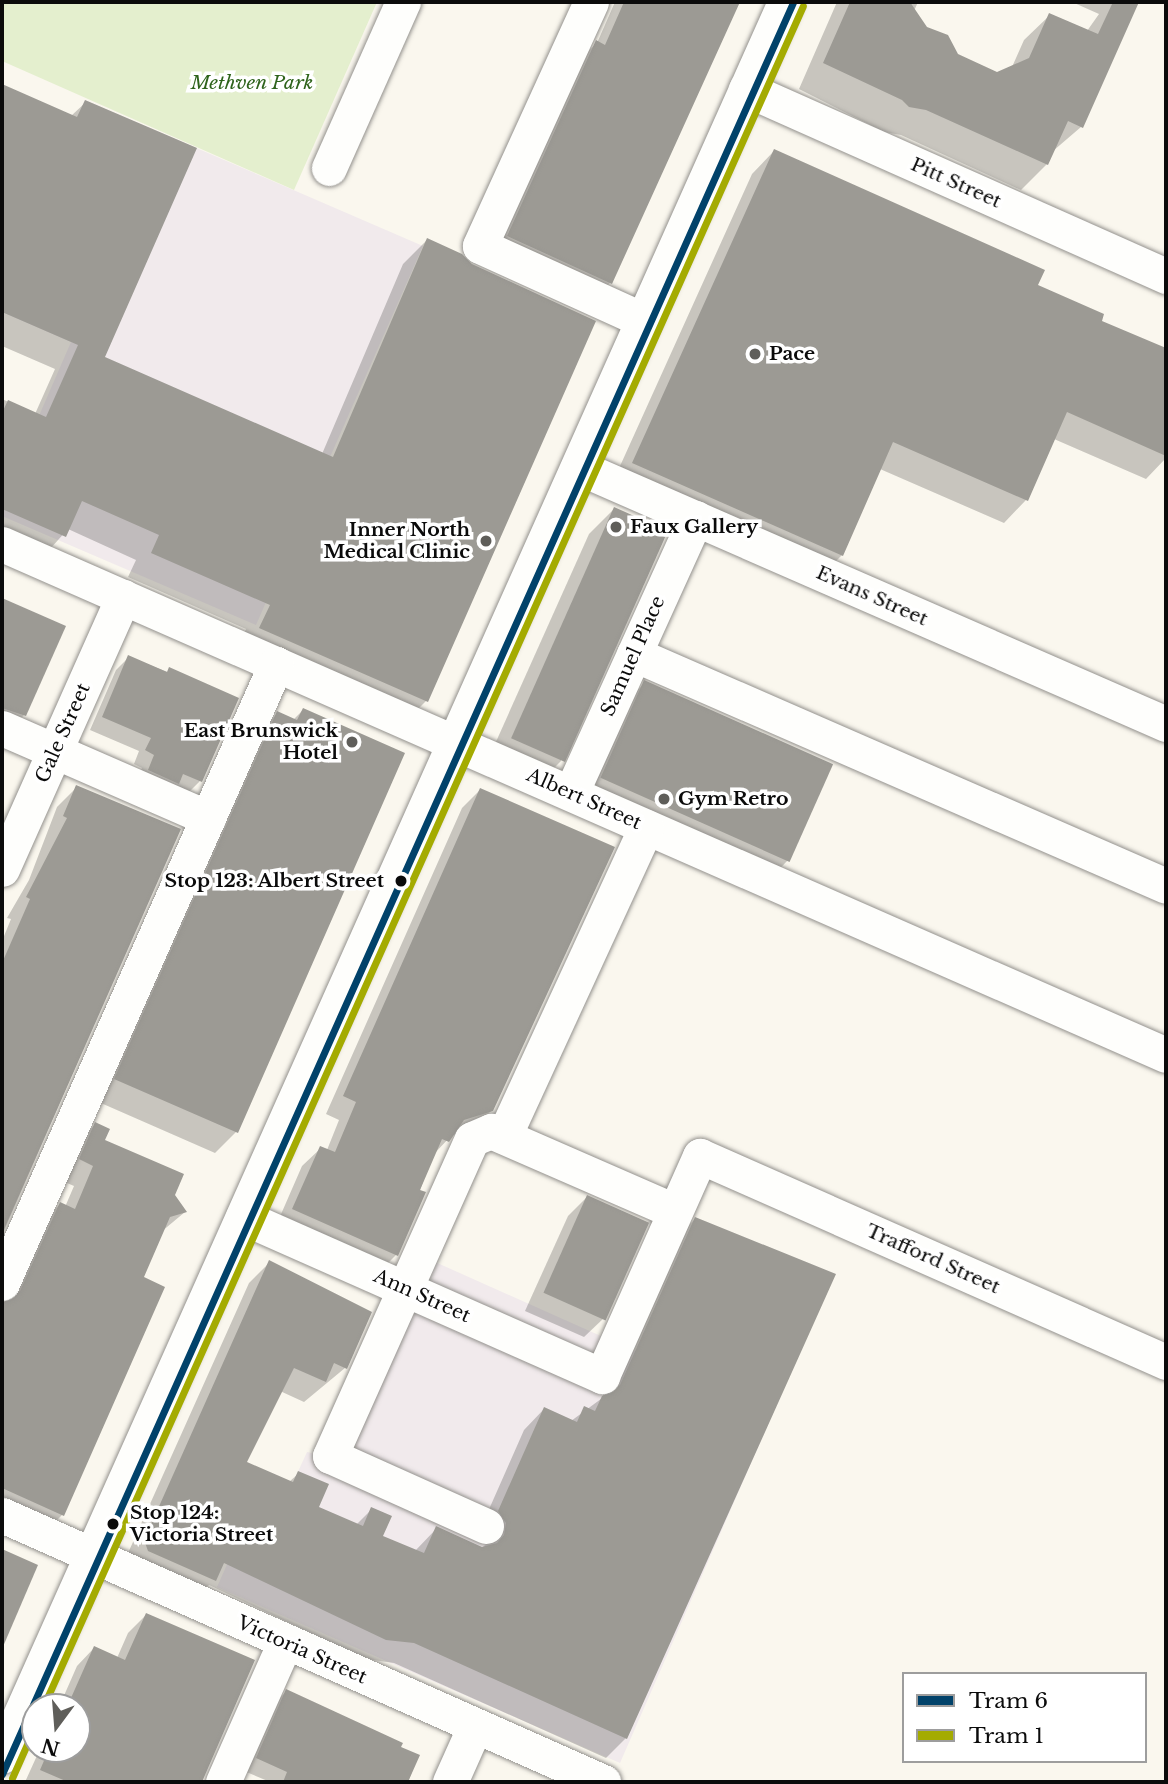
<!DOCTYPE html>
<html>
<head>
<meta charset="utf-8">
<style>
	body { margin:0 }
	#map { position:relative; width:1168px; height:1784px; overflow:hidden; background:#faf7ee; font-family:"Libre Baskerville",serif }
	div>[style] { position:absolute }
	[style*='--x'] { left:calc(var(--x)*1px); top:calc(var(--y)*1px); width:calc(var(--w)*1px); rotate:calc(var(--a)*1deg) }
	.industrial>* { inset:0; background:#f1eaec }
	.green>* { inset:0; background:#e4efce }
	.shadow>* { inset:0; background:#0003 }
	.building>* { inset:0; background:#9c9a94; transform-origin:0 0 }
	.roads { filter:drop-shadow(0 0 2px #93918d) drop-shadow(0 0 2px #93918d) }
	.minor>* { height:35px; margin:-17.5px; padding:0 17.5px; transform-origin:17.5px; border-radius:17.5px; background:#fefefc }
	.tram-1>* { height:7px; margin:-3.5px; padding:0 3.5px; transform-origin:3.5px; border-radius:3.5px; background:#01426a }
	.tram-2>* { height:7px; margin:-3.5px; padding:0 3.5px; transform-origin:3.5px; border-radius:3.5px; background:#a4ab01 }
	.dots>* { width:19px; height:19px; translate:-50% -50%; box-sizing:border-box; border:4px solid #fff; border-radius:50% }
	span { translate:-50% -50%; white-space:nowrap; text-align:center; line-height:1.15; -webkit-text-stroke:7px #fff; paint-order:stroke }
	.park-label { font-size:19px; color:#2e631b; font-style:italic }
	.street-label { font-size:19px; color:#0b0b0b }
	.poi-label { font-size:19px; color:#0b0b0b; font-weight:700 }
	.left { translate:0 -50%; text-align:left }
	.right { translate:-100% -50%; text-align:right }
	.stop-label { font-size:19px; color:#0b0b0b; font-weight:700 }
	.frame { position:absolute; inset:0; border:4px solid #0b0b0b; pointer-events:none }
	.legend { position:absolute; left:902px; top:1672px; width:245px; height:91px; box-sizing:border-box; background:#fff; border:2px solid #9d9d9d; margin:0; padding:9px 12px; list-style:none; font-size:21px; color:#0b0b0b }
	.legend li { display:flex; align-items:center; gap:14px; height:35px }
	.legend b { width:35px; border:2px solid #9d9d9d }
	.north { position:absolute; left:21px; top:1693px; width:70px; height:70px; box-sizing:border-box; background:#fff; border:2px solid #9d9d9d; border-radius:50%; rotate:196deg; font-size:19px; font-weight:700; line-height:28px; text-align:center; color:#0b0b0b }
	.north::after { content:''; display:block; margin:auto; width:24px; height:32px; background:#5f5e5a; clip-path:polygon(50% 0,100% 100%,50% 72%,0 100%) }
</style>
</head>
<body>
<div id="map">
	<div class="industrial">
		<div style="clip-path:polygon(85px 100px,423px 246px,256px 625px,2px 516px,2px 501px,71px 342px,2px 312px,2px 289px)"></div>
		<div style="clip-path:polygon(415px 1253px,773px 1413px,620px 1763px,217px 1587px,248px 1517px,272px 1528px,307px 1452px,323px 1456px)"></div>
	</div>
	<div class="green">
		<div style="clip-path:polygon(2px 2px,377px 2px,294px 190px,2px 61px)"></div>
	</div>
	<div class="shadow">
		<div style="clip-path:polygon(615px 2px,737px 2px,610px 283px,591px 302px,488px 256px,576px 62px,597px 43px)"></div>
		<div style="clip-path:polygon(837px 2px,918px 2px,914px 11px,926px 29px,957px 55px,997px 74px,1012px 67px,1024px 40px,1050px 15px,1087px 31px,1099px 14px,1072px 2px,1138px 2px,1081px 127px,1053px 151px,1047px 164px,1021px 190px,901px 135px,884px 132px,799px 89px)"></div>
		<div style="clip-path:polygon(2px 86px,71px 116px,86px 102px,103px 358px,322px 454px,403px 264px,427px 240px,426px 701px,402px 725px,236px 652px,246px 629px,128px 577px,136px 560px,68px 529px,40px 560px,2px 544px,2px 399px,35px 414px,55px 369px,2px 346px)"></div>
		<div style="clip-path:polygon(774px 151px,1099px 321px,1166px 350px,1166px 458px,1146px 479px,1054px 439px,1026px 500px,1004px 523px,880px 469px,842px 555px,819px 578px,611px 486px,752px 174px)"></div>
		<div style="clip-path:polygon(614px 509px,561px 761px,536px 786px,486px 764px,589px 534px)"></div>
		<div style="clip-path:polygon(2px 600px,64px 627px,24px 715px,8px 732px,2px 729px)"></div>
		<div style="clip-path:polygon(129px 657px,237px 699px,200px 781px,187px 794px,136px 783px,142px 768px,134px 764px,139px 751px,90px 730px,116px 670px)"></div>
		<div style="clip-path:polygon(645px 683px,788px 860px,769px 880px,582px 797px,625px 702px)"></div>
		<div style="clip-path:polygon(303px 710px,236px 1132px,215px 1153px,94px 1100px,256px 735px,278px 713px,293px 720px)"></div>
		<div style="clip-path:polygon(77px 787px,178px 830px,2px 1236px,2px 941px,11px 919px,7px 918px,29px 880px,57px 807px)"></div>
		<div style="clip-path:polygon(480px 790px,492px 1110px,473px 1129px,451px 1136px,433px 1155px,396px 1255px,378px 1273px,275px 1228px,302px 1166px,321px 1148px,327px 1150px,339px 1120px,326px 1114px,462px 808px)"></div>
		<div style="clip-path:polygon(96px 1124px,103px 1141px,173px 1195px,185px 1212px,161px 1232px,141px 1278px,62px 1515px,42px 1535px,2px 1517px,2px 1304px,40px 1225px,60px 1204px,65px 1207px,74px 1186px,60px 1180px,75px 1144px)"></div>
		<div style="clip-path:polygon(587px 1197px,604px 1318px,584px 1337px,525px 1311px,568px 1216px)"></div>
		<div style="clip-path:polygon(695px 1219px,626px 1738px,606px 1758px,394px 1663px,366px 1659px,209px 1585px,194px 1600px,124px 1562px,249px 1283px,270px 1262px,345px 1368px,304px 1402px,280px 1391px,245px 1463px,289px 1482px,299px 1473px,316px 1508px,356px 1525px,372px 1509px,381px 1536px,415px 1551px,437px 1528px,482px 1548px,486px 1544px,479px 1532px,524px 1430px,544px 1409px,571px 1421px,605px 1396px,675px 1239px)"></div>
		<div style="clip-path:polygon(146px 1615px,253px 1661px,200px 1782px,25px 1782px,40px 1749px,77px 1749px,77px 1707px,59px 1707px,77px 1666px,94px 1648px,117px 1658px,128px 1633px)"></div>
		<div style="clip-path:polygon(287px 1691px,418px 1756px,408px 1782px,270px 1782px,244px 1771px,274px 1703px)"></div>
	</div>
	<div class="building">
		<div style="clip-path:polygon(624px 2px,740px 2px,612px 284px,507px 236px,596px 40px,605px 45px)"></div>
		<div style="clip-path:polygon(850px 2px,910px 2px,927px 27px,948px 35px,958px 54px,997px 72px,1029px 58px,1049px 13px,1098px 34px,1113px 2px,1139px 2px,1083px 128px,1068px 121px,1048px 165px,926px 110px,909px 107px,902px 100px,823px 63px)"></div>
		<div style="clip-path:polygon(2px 84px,77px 117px,85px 100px,197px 148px,105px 357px,333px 457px,427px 238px,462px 254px,472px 264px,596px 321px,428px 702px,259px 628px,270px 605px,151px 553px,159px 535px,82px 501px,66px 537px,2px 509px,2px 413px,8px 400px,46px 417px,78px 345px,2px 312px)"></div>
		<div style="clip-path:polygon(774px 149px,1045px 270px,1038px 285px,1104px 314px,1102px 321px,1166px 348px,1166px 456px,1067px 412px,1028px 501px,893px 442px,843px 556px,632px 463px)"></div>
		<div style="left:614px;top:507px;width:59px;height:253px;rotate:24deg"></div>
		<div style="clip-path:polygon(2px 598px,66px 626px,26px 716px,2px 708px)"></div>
		<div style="clip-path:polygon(128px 655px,167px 672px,169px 667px,239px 698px,202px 782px,183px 774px,179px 784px,148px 770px,154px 755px,145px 750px,151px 738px,102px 717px)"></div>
		<div style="left:644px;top:680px;width:207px;height:107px;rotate:24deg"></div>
		<div style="clip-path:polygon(303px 708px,405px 753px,238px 1133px,114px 1079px,277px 711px,297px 720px)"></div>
		<div style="clip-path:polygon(76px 785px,181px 829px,2px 1234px,2px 963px,30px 899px,26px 897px,67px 818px,63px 816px)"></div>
		<div style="clip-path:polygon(480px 788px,615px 847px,493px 1111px,464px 1120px,449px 1142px,442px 1139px,420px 1190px,426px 1192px,398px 1256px,292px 1209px,320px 1146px,335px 1152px,356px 1102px,343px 1096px)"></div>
		<div style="clip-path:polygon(95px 1122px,110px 1129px,105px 1140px,184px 1174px,175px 1195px,187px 1212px,170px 1217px,144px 1277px,165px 1287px,64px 1516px,2px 1488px,2px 1303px,20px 1291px,60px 1202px,75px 1209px,93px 1166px,79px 1159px)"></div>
		<div style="left:587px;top:1195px;width:68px;height:107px;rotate:24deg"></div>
		<div style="clip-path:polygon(695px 1217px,836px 1274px,627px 1739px,414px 1643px,386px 1640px,224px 1563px,216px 1581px,148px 1551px,144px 1540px,269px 1260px,372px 1312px,347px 1369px,334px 1363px,326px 1382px,294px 1368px,247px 1462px,293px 1482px,298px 1471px,329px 1484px,319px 1507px,363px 1526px,371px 1507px,392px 1516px,383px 1536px,424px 1553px,436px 1526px,482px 1547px,497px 1543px,504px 1535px,506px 1523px,498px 1511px,544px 1407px,577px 1422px,584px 1406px,595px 1411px,602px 1396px,620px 1385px)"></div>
		<div style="clip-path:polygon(2px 1549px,38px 1565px,2px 1649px)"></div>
		<div style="clip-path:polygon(146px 1613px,255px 1660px,202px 1782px,68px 1782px,40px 1770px,49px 1749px,77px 1749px,77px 1707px,67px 1707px,94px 1646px,125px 1660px)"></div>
		<div style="clip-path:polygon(286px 1689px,403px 1743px,401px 1747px,420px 1755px,408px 1782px,283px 1782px,287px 1772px,256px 1758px)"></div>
	</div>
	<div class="roads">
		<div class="minor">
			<div style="--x:591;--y:2;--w:268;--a:114.5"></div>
			<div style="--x:480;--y:246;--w:179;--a:24.4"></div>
			<div style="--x:746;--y:89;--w:460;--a:24"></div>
			<div style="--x:329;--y:168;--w:182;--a:-66"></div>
			<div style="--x:578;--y:467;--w:642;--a:23.61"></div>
			<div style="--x:2;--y:544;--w:1271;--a:23.7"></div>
			<div style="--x:634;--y:654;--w:580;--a:23.56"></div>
			<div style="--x:2;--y:728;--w:225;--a:23.6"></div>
			<div style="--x:571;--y:793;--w:302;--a:-65.6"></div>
			<div style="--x:2;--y:869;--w:298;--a:-66"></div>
			<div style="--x:504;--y:1136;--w:340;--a:-65.3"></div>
			<div style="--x:243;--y:1217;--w:393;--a:23.9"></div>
			<div style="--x:602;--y:1376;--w:241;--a:-66"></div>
			<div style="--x:700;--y:1156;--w:510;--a:23.85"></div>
			<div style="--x:2;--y:1283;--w:677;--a:-66.12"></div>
			<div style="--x:2;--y:1515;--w:658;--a:23.95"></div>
			<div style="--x:486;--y:1526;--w:171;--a:-155.8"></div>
			<div style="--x:330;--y:1456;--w:347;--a:-65.9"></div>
			<div style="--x:472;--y:1139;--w:21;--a:-23"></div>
			<div style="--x:491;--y:1131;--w:200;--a:23.6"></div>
			<div style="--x:2;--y:1756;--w:1921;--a:-65.94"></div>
			<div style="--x:223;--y:1782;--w:153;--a:-66.1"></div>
			<div style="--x:450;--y:1782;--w:61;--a:-65.9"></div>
		</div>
	</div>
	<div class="tram-1">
		<div style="--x:2;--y:1774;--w:1941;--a:-65.94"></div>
	</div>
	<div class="tram-2">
		<div style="--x:43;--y:1707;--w:1863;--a:-65.93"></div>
		<div style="--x:12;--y:1778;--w:57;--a:-66.1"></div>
	</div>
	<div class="dots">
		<div style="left:755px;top:354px;background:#5f5e5a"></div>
		<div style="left:616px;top:527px;background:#5f5e5a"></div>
		<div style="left:486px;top:541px;background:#5f5e5a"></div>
		<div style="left:352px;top:742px;background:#5f5e5a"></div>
		<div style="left:664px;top:799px;background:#5f5e5a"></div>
		<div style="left:401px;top:881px;background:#0b0b0b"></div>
		<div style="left:113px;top:1524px;background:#0b0b0b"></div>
	</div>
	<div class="park-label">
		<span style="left:252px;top:83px">Methven Park</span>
	</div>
	<div class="street-label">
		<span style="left:956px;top:183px;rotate:24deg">Pitt Street</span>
		<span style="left:872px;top:596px;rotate:24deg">Evans Street</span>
		<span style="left:633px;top:656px;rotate:-66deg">Samuel Place</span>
		<span style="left:63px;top:733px;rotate:-66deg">Gale Street</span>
		<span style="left:584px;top:799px;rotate:24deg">Albert Street</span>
		<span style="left:933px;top:1259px;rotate:24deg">Trafford Street</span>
		<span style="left:422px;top:1296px;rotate:24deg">Ann Street</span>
		<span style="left:302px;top:1650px;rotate:24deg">Victoria Street</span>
	</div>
	<div class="poi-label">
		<span class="left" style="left:769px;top:354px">Pace</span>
		<span class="left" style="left:630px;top:527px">Faux Gallery</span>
		<span class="right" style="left:470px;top:541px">Inner North<br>Medical Clinic</span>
		<span class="right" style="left:338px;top:742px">East Brunswick<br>Hotel</span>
		<span class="left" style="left:678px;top:799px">Gym Retro</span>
	</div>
	<div class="stop-label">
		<span class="right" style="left:384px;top:881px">Stop 123: Albert Street</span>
		<span class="left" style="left:130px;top:1524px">Stop 124:<br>Victoria Street</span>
	</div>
	<div class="frame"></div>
	<ul class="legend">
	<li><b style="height:9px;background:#01426a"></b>Tram 6</li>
	<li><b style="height:9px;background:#a4ab01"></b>Tram 1</li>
	</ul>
	<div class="north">N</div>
</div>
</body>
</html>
